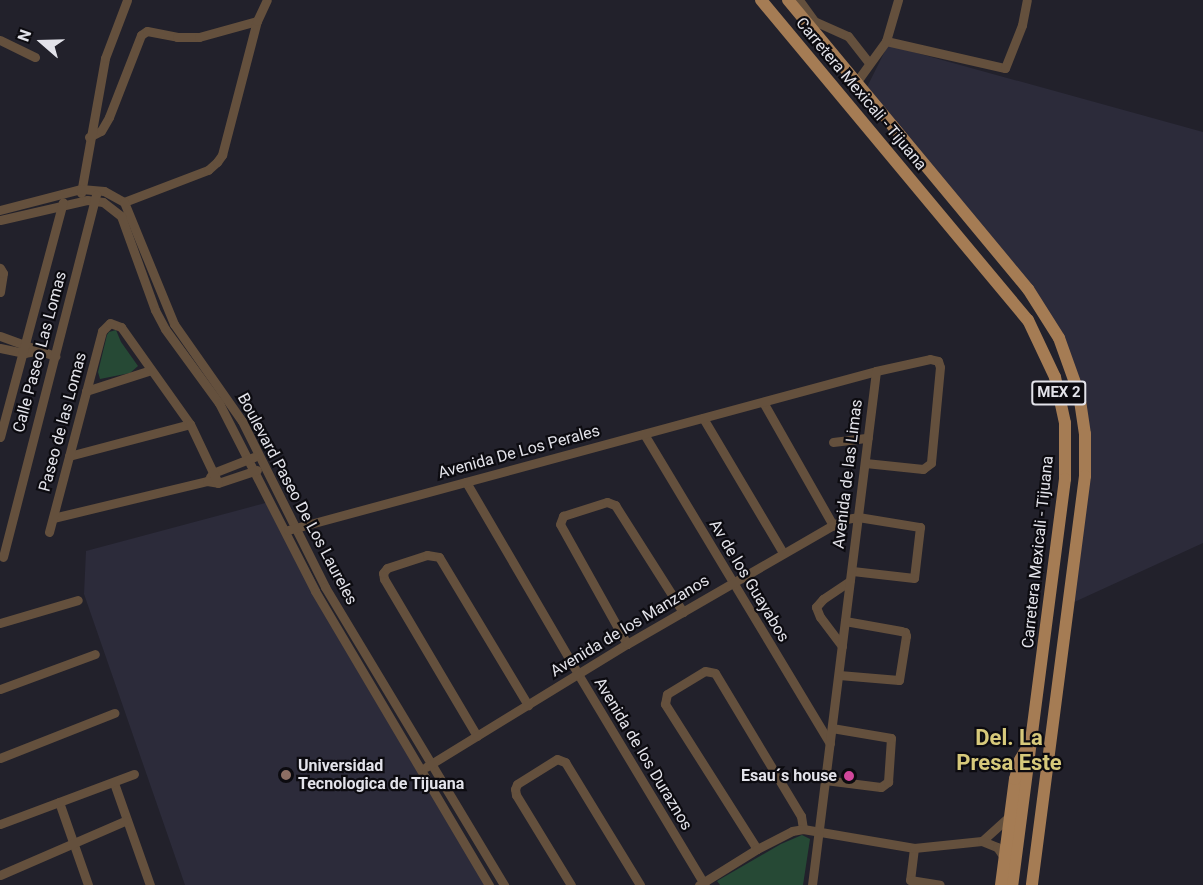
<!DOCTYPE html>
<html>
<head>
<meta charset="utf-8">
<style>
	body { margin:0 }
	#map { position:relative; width:1203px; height:885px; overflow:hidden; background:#22212b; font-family:Roboto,sans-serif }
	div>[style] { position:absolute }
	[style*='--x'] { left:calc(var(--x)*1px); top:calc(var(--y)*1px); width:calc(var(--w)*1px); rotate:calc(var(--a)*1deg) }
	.built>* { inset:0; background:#2c2b3a }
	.green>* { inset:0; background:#264935 }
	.minor>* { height:9px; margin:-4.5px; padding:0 4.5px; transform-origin:4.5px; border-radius:4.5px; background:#64503d }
	.major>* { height:12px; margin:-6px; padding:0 6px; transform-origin:6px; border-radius:6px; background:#a57c54 }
	.dots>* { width:16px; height:16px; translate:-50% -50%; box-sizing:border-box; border:3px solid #0c0b10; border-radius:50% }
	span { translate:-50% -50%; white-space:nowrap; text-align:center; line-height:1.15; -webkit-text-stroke:4.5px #0c0b10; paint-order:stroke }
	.shield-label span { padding:2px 4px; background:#0c0b10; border:2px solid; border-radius:4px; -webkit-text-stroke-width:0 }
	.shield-label { font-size:15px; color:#e3e3ea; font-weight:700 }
	.street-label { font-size:16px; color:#e3e3ea }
	.poi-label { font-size:16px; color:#e3e3ea; font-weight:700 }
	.left { translate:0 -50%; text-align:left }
	.right { translate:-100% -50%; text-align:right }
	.district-label { font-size:22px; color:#d7c97b; font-weight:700 }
	.north { position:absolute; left:12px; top:12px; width:60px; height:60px; -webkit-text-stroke:4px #0c0b10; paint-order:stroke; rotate:290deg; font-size:16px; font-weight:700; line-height:24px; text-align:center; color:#e3e3ea }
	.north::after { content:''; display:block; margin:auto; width:21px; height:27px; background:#e3e3ea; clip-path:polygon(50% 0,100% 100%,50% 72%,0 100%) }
</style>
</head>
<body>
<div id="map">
	<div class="built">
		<div style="clip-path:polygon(888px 45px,1203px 132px,1203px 543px,1070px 604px,1086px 433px,1058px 334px,866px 89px)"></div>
		<div style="clip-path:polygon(273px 501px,360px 665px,491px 885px,185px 885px,84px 594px,86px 551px)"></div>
	</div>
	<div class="green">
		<div style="clip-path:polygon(116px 330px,121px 342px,138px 366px,130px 373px,100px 379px,98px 372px,107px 335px,109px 332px)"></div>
		<div style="clip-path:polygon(802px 835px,810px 839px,803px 885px,720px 885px,717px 881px,781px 844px)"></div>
	</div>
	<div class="minor">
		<div style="--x:799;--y:0;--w:26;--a:54"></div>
		<div style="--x:814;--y:21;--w:37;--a:24"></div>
		<div style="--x:848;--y:36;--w:34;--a:52"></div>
		<div style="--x:0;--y:40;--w:39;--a:26"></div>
		<div style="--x:886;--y:41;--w:122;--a:12.8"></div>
		<div style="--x:1005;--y:68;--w:46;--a:-68.4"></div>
		<div style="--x:1022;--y:25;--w:25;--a:-79"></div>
		<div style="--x:855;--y:84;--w:53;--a:-54.2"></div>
		<div style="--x:886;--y:41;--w:43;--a:-73.7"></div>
		<div style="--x:89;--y:137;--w:13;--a:-27"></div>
		<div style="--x:101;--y:131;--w:16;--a:-60"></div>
		<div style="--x:109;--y:117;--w:88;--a:-68.7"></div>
		<div style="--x:141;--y:35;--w:7;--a:-34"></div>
		<div style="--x:147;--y:31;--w:31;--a:11"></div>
		<div style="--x:177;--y:37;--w:22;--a:0"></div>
		<div style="--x:199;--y:37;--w:60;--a:-15.4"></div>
		<div style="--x:81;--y:193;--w:137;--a:-79.9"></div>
		<div style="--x:105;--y:58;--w:62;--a:-69.2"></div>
		<div style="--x:124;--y:202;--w:90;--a:-20.9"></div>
		<div style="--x:208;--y:170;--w:12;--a:-42"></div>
		<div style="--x:217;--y:162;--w:9;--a:-54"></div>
		<div style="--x:222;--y:155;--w:138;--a:-75.4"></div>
		<div style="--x:257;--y:21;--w:23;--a:-65"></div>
		<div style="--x:0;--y:210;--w:84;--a:-14.5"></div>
		<div style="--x:81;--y:189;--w:23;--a:5"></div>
		<div style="--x:104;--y:191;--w:23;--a:29"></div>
		<div style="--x:124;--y:202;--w:132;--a:67.7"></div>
		<div style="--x:174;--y:324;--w:118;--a:55"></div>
		<div style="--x:242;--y:421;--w:186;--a:63.4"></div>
		<div style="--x:325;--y:587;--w:348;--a:59"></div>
		<div style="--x:0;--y:220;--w:89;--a:-12.9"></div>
		<div style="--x:87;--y:200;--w:16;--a:7"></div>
		<div style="--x:103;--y:202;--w:23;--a:38"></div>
		<div style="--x:121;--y:216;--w:100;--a:70.1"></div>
		<div style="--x:155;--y:310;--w:21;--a:62"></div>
		<div style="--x:165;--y:329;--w:92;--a:53.9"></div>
		<div style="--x:219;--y:403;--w:211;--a:62.9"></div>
		<div style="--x:315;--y:591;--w:342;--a:59.4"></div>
		<div style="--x:0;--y:292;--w:19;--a:-81"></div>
		<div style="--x:3;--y:273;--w:6;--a:-121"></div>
		<div style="--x:0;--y:336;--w:59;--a:20"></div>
		<div style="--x:0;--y:348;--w:25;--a:12"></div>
		<div style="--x:24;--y:353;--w:6;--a:-9"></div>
		<div style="--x:86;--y:391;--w:68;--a:-17.9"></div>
		<div style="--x:763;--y:402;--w:142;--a:60.4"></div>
		<div style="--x:703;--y:418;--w:157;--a:59.3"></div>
		<div style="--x:644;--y:434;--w:361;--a:59"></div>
		<div style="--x:0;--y:437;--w:243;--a:-75"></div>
		<div style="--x:833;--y:442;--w:35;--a:-7"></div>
		<div style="--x:69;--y:456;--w:125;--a:-14.8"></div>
		<div style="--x:210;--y:477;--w:5;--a:-53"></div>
		<div style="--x:213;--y:473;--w:44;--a:-21.3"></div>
		<div style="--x:466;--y:482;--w:222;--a:59.7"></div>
		<div style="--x:578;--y:674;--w:246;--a:59"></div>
		<div style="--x:53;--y:518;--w:158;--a:-13.5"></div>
		<div style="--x:207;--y:481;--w:11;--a:10"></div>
		<div style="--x:218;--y:483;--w:41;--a:-18.4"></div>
		<div style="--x:288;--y:530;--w:609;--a:-15.13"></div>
		<div style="--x:876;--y:371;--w:55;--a:-12.5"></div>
		<div style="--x:930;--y:359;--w:8;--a:14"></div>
		<div style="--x:938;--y:361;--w:6;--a:72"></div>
		<div style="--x:940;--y:367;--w:96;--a:95.4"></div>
		<div style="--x:931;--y:463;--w:10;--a:143"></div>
		<div style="--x:923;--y:469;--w:58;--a:-174.1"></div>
		<div style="--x:49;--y:532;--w:208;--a:-75.2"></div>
		<div style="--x:102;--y:331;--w:11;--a:-45"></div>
		<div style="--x:110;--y:323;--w:12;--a:20"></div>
		<div style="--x:121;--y:327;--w:119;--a:54.6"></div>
		<div style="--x:190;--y:424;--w:65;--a:64.6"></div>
		<div style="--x:3;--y:557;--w:374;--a:-75.6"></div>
		<div style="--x:0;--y:623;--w:81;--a:-16.4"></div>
		<div style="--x:627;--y:644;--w:137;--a:-119.2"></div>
		<div style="--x:560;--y:524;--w:9;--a:-69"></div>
		<div style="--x:563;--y:516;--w:46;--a:-17.7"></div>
		<div style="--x:607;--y:502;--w:9;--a:21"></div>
		<div style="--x:615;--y:505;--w:127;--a:57.6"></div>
		<div style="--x:842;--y:646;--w:36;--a:-127"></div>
		<div style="--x:820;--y:617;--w:11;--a:-112"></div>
		<div style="--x:816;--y:607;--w:11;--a:-49"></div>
		<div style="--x:823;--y:599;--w:32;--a:-34"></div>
		<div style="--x:839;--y:675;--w:60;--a:4.8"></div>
		<div style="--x:899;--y:680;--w:45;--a:-81"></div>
		<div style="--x:906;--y:636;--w:4;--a:-104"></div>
		<div style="--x:905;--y:632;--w:4;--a:-166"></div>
		<div style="--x:901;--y:631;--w:57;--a:-169.9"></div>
		<div style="--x:0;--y:689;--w:101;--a:-20.2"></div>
		<div style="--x:477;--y:736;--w:182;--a:-120.6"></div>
		<div style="--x:384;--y:579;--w:6;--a:-99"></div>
		<div style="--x:383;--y:573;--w:6;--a:-51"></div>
		<div style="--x:387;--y:568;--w:42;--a:-18"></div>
		<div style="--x:427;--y:555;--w:12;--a:9"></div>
		<div style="--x:439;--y:557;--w:173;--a:59"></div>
		<div style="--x:0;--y:758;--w:123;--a:-21.5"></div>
		<div style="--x:426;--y:767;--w:236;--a:-31.5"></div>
		<div style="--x:627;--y:644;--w:238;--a:-30"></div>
		<div style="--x:833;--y:525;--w:14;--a:-25"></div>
		<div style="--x:846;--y:519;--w:12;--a:-9"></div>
		<div style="--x:858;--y:517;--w:63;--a:9.2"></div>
		<div style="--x:920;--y:527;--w:51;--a:96.7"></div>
		<div style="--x:914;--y:578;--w:62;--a:-173.6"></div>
		<div style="--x:825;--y:780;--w:56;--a:7.1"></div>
		<div style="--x:881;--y:787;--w:9;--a:-36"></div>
		<div style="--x:888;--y:782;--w:44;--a:-86.1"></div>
		<div style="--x:891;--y:738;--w:60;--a:-170.4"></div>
		<div style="--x:114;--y:783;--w:108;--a:70.6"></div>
		<div style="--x:59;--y:802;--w:88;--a:70.7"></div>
		<div style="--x:0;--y:824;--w:143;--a:-20.5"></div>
		<div style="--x:982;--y:841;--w:36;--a:-42"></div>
		<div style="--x:914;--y:848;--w:32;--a:97"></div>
		<div style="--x:910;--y:880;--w:30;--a:9"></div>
		<div style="--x:757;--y:849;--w:172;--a:-122.4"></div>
		<div style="--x:665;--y:704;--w:10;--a:-79"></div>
		<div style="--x:667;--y:694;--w:44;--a:-31.2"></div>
		<div style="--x:705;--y:671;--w:10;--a:11"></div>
		<div style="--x:715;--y:673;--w:167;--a:59"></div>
		<div style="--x:801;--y:816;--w:13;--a:81"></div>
		<div style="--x:0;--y:875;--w:138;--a:-23.4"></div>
		<div style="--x:571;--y:885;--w:105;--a:-121.4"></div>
		<div style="--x:516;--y:795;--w:6;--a:-99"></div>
		<div style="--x:515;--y:789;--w:5;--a:-68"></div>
		<div style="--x:517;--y:784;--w:47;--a:-32"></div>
		<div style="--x:557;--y:759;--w:9;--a:21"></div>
		<div style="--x:565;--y:762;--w:144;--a:58.6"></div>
		<div style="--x:699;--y:885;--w:68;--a:-31.8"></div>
		<div style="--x:757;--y:849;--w:39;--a:-27"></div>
		<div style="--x:792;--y:831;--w:11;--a:-10"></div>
		<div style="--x:803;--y:829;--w:113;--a:9.7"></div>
		<div style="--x:914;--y:848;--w:68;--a:-5.9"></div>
		<div style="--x:982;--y:841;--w:16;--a:22"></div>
		<div style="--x:997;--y:847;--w:14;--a:56"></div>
		<div style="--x:812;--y:885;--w:518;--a:-82.9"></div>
	</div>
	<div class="major">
		<div style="--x:761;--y:0;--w:417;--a:50.2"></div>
		<div style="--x:1028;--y:320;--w:63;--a:64.7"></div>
		<div style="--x:1055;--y:377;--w:47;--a:77.7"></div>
		<div style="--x:1065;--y:423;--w:56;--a:90"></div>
		<div style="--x:1065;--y:479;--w:409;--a:97.4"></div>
		<div style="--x:788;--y:0;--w:376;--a:50.3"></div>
		<div style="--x:1028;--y:289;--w:58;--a:57.7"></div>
		<div style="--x:1059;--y:338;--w:59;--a:70.3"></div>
		<div style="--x:1079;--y:394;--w:40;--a:81.5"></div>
		<div style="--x:1085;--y:434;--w:42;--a:90"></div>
		<div style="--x:1085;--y:476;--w:412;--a:97.4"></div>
		<div style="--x:1001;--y:885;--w:107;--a:-82.5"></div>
		<div style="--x:1015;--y:779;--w:20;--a:-75"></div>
		<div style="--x:1020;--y:760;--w:16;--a:-60"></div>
	</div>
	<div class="dots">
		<div style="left:286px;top:775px;background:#8d6e63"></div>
		<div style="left:849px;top:776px;background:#d1479c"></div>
	</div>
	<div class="shield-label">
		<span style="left:1059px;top:393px">MEX 2</span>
	</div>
	<div class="street-label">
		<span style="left:861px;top:94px;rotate:50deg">Carretera Mexicali - Tijuana</span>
		<span style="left:40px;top:352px;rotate:-75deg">Calle Paseo Las Lomas</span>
		<span style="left:63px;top:422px;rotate:-75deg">Paseo de las Lomas</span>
		<span style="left:519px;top:452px;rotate:-15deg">Avenida De Los Perales</span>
		<span style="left:848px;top:474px;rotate:-83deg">Avenida de las Limas</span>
		<span style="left:297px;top:499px;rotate:62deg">Boulevard Paseo De Los Laureles</span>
		<span style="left:1038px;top:552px;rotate:-84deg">Carretera Mexicali - Tijuana</span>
		<span style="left:749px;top:581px;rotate:59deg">Av de los Guayabos</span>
		<span style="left:630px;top:626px;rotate:-31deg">Avenida de los Manzanos</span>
		<span style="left:643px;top:754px;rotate:59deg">Avenida de los Duraznos</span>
	</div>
	<div class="poi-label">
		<span class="left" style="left:298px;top:775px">Universidad<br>Tecnologica de Tijuana</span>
		<span class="right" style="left:837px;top:776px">Esau´s house</span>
	</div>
	<div class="district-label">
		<span style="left:1009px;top:750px">Del. La<br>Presa Este</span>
	</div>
	<div class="north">N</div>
</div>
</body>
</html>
